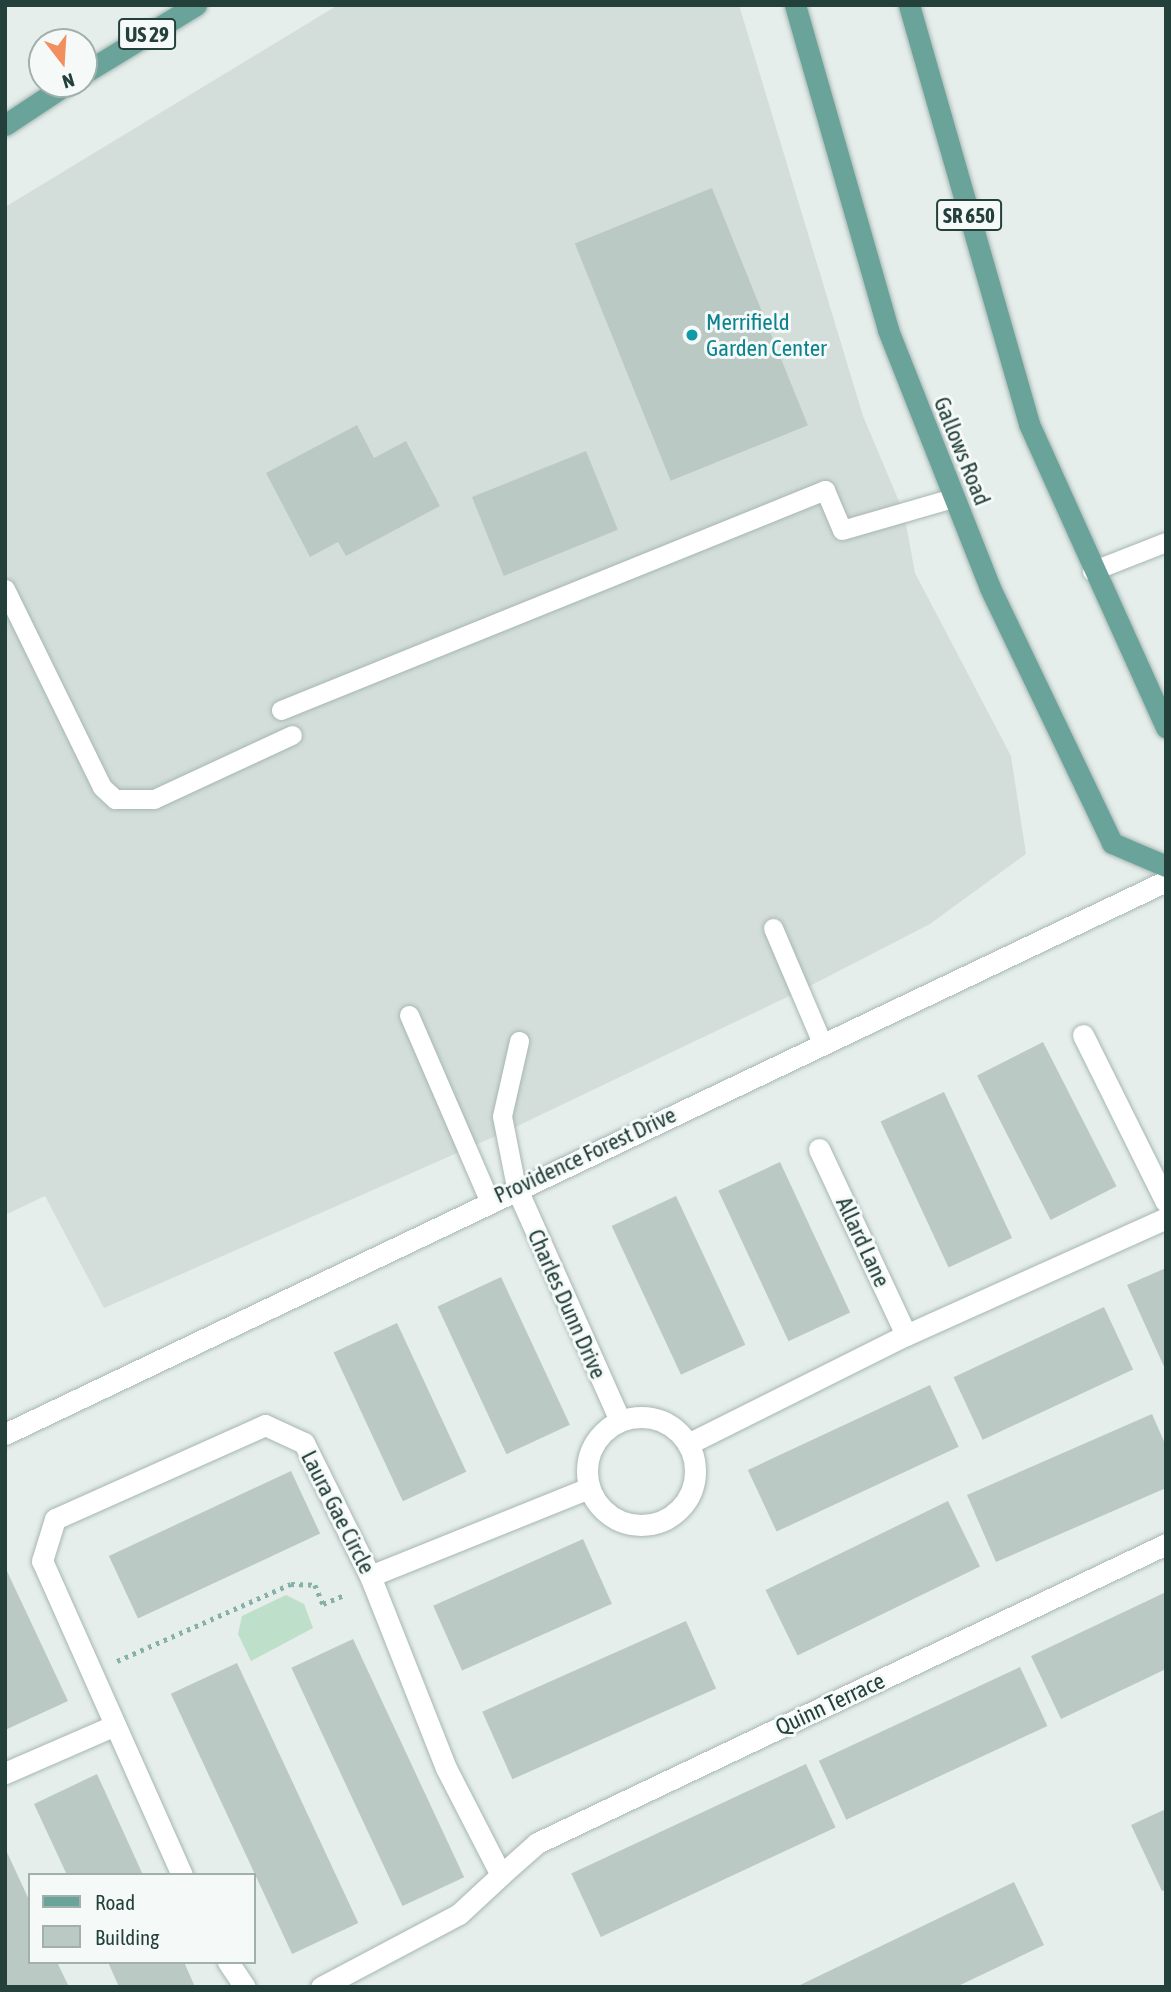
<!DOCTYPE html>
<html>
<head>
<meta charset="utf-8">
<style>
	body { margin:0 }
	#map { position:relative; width:1171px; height:1992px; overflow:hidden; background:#e5eeeb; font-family:"Asap Condensed",sans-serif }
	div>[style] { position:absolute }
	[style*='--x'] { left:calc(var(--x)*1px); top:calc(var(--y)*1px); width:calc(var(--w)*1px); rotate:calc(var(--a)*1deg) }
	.built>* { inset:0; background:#d3deda }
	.green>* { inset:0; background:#bedfc9 }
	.building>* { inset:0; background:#bac9c4; transform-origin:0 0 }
	.path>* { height:4.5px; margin-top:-2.25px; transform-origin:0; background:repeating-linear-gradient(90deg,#85b1a7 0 3.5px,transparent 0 8.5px) }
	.roads { filter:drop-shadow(0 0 2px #a7b6b3) drop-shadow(0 0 2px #a7b6b3) }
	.service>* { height:19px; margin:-9.5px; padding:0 9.5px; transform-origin:9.5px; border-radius:9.5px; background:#fff }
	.minor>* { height:21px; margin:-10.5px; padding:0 10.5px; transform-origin:10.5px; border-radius:10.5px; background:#fff }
	.minor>.ring { margin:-10.5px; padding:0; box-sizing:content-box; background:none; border:21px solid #fff; border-radius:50% }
	.tertiary>* { height:21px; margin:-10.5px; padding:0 10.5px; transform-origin:10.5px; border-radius:10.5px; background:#fff }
	.primary>* { height:21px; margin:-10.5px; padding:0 10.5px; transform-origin:10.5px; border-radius:10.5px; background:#69a399 }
	.dots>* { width:19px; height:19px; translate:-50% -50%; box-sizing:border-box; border:4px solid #f5faf8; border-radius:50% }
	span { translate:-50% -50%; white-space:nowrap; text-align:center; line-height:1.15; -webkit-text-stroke:6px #f5faf8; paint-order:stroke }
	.shield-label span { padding:2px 5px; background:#f5faf8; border:2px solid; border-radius:5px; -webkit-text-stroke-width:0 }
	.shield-label { font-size:21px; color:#24403b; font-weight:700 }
	.culture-label { font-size:23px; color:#0d838f }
	.left { translate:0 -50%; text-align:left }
	.street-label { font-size:23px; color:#24403b }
	.frame { position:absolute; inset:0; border:7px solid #24403b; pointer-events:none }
	.legend { position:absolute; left:28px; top:1873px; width:228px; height:91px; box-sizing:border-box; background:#f5faf8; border:2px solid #a1b0ac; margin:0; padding:9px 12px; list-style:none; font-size:21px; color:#24403b }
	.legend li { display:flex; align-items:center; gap:14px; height:35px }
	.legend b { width:35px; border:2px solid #a1b0ac }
	.north { position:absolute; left:28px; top:28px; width:70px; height:70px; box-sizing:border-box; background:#f5faf8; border:2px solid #a1b0ac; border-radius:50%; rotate:163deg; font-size:19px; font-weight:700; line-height:28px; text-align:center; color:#24403b }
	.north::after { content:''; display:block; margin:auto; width:24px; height:32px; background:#f28f5f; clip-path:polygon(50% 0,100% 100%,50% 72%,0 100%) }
</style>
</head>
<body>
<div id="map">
	<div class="built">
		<div style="clip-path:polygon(338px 5px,739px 5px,863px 416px,904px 513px,915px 573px,1011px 756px,1026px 854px,930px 924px,804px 989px,505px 1132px,104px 1308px,45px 1196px,5px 1215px,5px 207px)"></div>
	</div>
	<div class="green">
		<div style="clip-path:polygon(286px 1595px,304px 1604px,313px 1628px,251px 1661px,238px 1634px,242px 1616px)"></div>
	</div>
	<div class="building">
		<div style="left:712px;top:188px;width:256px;height:148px;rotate:68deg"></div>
		<div style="clip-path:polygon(357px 425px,374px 458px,406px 441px,440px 506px,346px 556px,338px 542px,310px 557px,266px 473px)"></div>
		<div style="left:586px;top:451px;width:85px;height:123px;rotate:68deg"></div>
		<div style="left:1043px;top:1042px;width:162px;height:74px;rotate:63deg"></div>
		<div style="left:944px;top:1092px;width:161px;height:70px;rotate:65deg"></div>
		<div style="left:780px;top:1162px;width:166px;height:68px;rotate:65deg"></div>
		<div style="left:676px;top:1196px;width:164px;height:71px;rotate:65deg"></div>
		<div style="clip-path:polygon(1166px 1268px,1166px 1371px,1127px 1285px)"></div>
		<div style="left:501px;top:1277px;width:163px;height:70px;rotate:65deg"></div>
		<div style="left:1104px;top:1307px;width:69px;height:166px;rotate:65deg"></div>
		<div style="left:397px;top:1323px;width:164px;height:70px;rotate:65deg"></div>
		<div style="left:930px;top:1385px;width:68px;height:201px;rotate:65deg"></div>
		<div style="clip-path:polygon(1152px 1414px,1166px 1446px,1166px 1488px,996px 1562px,967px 1495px)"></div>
		<div style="left:291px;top:1471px;width:69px;height:201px;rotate:65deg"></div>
		<div style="left:948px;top:1501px;width:73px;height:203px;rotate:64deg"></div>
		<div style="left:583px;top:1539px;width:71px;height:164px;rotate:66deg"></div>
		<div style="clip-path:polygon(5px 1567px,68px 1701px,5px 1730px)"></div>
		<div style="clip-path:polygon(1166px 1592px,1166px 1669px,1061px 1719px,1031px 1656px)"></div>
		<div style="left:686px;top:1621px;width:74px;height:223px;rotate:66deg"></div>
		<div style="left:353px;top:1639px;width:263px;height:68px;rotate:65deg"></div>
		<div style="left:237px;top:1663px;width:287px;height:73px;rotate:65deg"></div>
		<div style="left:1020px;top:1667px;width:65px;height:222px;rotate:65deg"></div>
		<div style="left:806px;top:1764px;width:70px;height:259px;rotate:65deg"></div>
		<div style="clip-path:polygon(97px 1774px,143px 1875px,67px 1875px,34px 1804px)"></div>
		<div style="clip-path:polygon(1166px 1809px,1166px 1890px,1162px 1891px,1131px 1825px)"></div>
		<div style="clip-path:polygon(5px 1848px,30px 1902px,30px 1962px,57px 1962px,69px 1987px,5px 1987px)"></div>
		<div style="clip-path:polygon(1014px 1882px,1044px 1945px,956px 1987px,796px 1987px)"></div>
		<div style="clip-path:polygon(108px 1962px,184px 1962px,195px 1987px,119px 1987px)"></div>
	</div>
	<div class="path">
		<div style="--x:117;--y:1661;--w:190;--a:-23.9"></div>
		<div style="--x:291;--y:1584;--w:24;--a:2"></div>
		<div style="--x:315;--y:1585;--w:21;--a:67"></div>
		<div style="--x:323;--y:1604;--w:25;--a:-23"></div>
	</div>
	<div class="roads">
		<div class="service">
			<div style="--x:1092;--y:571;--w:79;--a:-21.4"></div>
			<div style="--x:5;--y:589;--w:220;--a:63.9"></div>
			<div style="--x:102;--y:787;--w:18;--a:43"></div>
			<div style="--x:115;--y:799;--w:39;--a:0"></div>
			<div style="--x:154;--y:799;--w:152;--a:-24.9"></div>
			<div style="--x:281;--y:710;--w:587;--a:-22.02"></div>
			<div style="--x:825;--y:490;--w:43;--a:67"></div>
			<div style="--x:842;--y:530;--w:116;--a:-16.1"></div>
			<div style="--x:773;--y:928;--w:127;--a:66.9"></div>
			<div style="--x:409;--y:1015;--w:202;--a:66.6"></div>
			<div style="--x:516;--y:1187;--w:72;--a:-101.2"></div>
			<div style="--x:502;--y:1116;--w:77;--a:-77.2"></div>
		</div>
		<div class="minor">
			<div style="--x:1083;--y:1035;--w:186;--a:63.6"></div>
			<div style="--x:819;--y:1149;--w:205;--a:64.9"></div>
			<div style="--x:516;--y:1187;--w:256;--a:66"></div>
			<div class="ring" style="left:587px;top:1417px;width:87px;height:87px"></div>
			<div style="--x:688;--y:1444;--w:244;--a:-26.6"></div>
			<div style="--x:906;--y:1335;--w:285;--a:-24.2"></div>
			<div style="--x:370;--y:1576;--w:236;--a:-21.9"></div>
			<div style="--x:5;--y:1773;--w:118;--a:-23.5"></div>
			<div style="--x:182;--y:1875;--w:344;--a:-114"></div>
			<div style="--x:42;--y:1561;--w:44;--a:-72.8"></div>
			<div style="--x:55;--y:1519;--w:230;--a:-24.1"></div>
			<div style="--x:265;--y:1425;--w:43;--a:24.8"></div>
			<div style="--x:304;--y:1443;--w:148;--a:63.6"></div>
			<div style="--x:370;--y:1576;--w:206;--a:68.4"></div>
			<div style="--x:446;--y:1768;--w:120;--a:62.8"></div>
			<div style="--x:501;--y:1875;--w:57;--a:137.1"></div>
			<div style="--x:459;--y:1914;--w:156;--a:152.1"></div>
			<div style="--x:501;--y:1875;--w:48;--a:-41.6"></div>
			<div style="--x:537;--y:1843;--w:696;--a:-25.42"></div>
			<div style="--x:228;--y:1962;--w:30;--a:56"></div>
		</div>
		<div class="tertiary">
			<div style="--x:5;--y:1434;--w:1286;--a:-25.47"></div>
		</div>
		<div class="primary">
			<div style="--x:795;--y:5;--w:338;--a:74"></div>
			<div style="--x:888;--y:330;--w:277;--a:68.4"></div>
			<div style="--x:990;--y:588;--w:283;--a:64.4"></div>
			<div style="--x:1112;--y:843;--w:59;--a:23.1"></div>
			<div style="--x:909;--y:5;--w:436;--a:74"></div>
			<div style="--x:1029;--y:424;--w:333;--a:65.7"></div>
			<div style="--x:84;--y:73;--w:131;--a:-31.3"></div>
			<div style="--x:5;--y:125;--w:74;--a:-33.5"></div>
		</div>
	</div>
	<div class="dots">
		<div style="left:692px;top:335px;background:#0f9aa8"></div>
	</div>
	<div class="shield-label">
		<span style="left:147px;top:34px">US 29</span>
		<span style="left:969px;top:215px">SR 650</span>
	</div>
	<div class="culture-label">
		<span class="left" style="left:706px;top:335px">Merrifield<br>Garden Center</span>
	</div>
	<div class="street-label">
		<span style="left:962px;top:451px;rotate:68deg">Gallows Road</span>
		<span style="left:585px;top:1155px;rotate:-25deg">Providence Forest Drive</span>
		<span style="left:863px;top:1242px;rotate:65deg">Allard Lane</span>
		<span style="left:567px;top:1304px;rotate:66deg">Charles Dunn Drive</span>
		<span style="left:338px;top:1512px;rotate:63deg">Laura Gae Circle</span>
		<span style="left:830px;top:1704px;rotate:-25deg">Quinn Terrace</span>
	</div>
	<div class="frame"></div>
	<ul class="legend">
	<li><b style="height:9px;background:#69a399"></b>Road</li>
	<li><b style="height:19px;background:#bac9c4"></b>Building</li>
	</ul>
	<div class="north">N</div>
</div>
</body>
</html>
